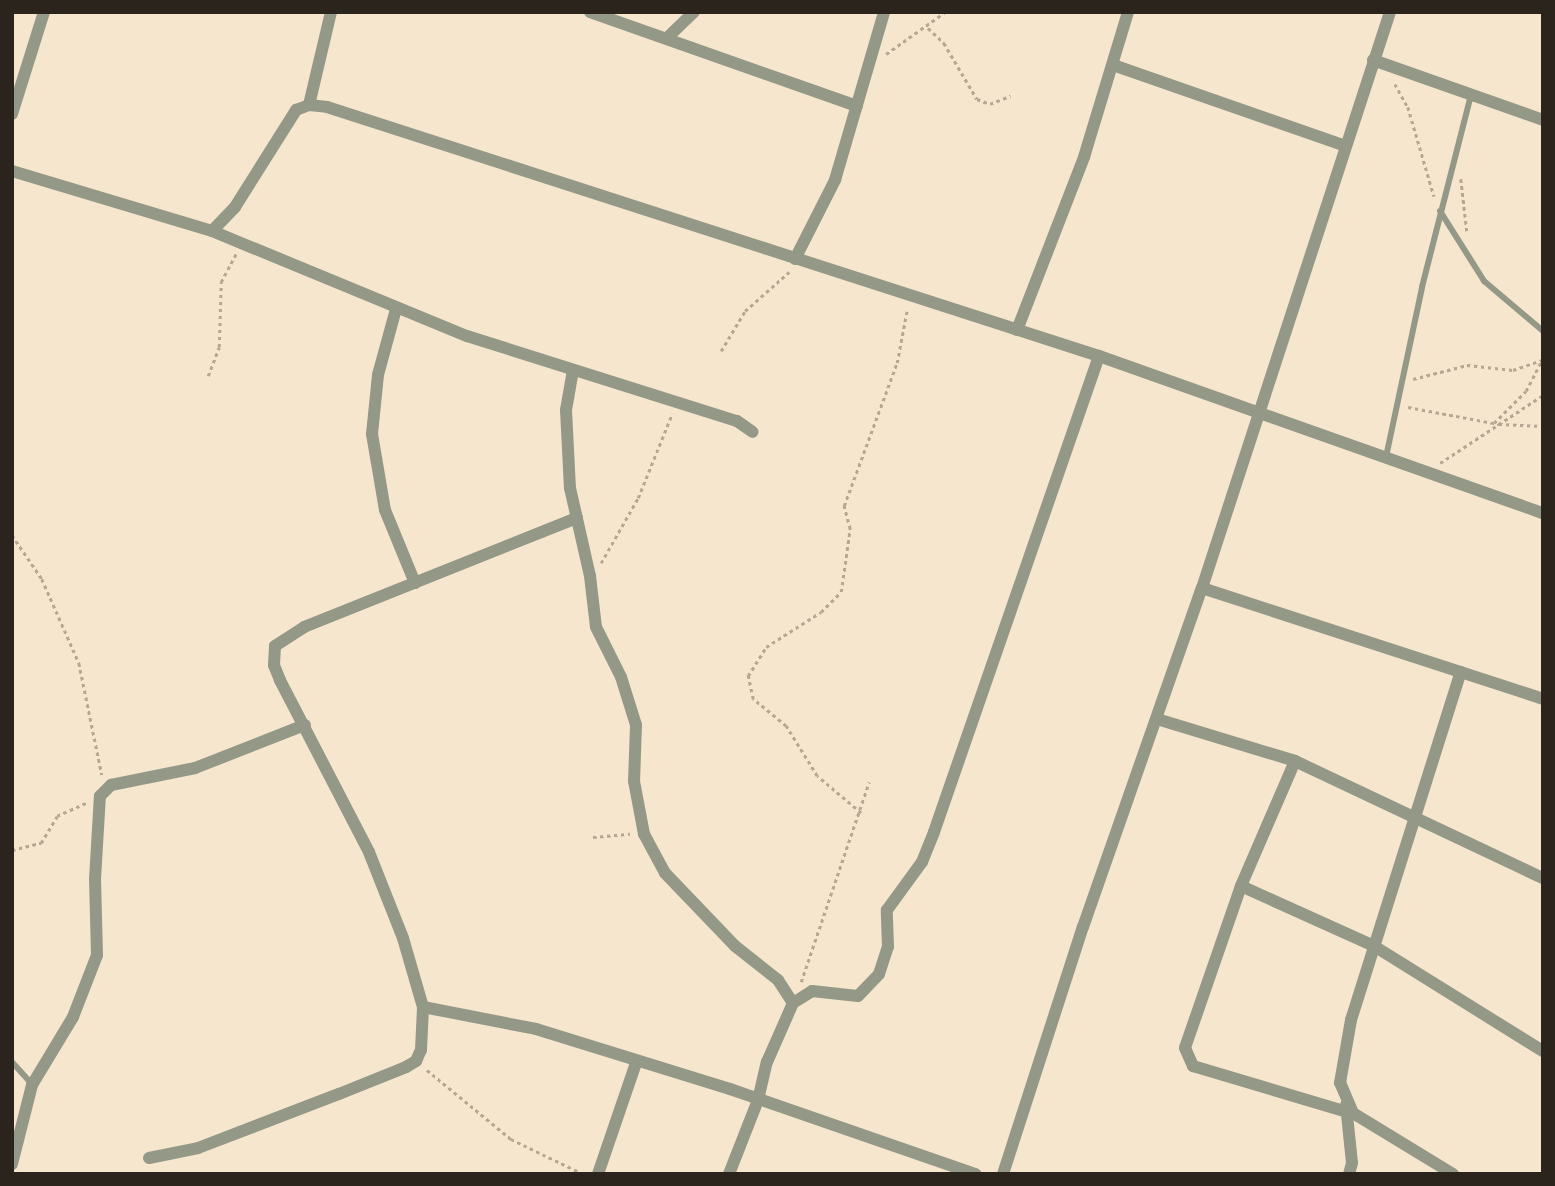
<!DOCTYPE html>
<html>
<head>
<meta charset="utf-8">
<style>
	body { margin:0 }
	#map { position:relative; width:1555px; height:1186px; overflow:hidden; background:#f6e6ce; font-family:Lora,serif }
	div>[style] { position:absolute }
	[style*='--x'] { left:calc(var(--x)*1px); top:calc(var(--y)*1px); width:calc(var(--w)*1px); rotate:calc(var(--a)*1deg) }
	.path>* { height:2.5px; margin-top:-1.25px; transform-origin:0; background:repeating-linear-gradient(90deg,#b4a794 0 3.5px,transparent 0 7px) }
	.service>* { height:6px; margin:-3px; padding:0 3px; transform-origin:3px; border-radius:3px; background:#949987 }
	.minor>* { height:12px; margin:-6px; padding:0 6px; transform-origin:6px; border-radius:6px; background:#949987 }
	span { translate:-50% -50%; white-space:nowrap; text-align:center; line-height:1.15; -webkit-text-stroke:7px #f6e6ce; paint-order:stroke }
	.frame { position:absolute; inset:0; border:14px solid #2a241c; pointer-events:none }
</style>
</head>
<body>
<div id="map">
	<div class="path">
		<div style="--x:928;--y:28;--w:22;--a:43"></div>
		<div style="--x:944;--y:43;--w:65;--a:59.5"></div>
		<div style="--x:977;--y:99;--w:14;--a:21"></div>
		<div style="--x:990;--y:104;--w:22;--a:-22"></div>
		<div style="--x:886;--y:54;--w:72;--a:-35.4"></div>
		<div style="--x:1395;--y:84;--w:26;--a:61"></div>
		<div style="--x:1408;--y:107;--w:93;--a:73.7"></div>
		<div style="--x:1461;--y:179;--w:53;--a:83.5"></div>
		<div style="--x:721;--y:351;--w:47;--a:-59"></div>
		<div style="--x:745;--y:311;--w:59;--a:-41.6"></div>
		<div style="--x:208;--y:376;--w:31;--a:-69"></div>
		<div style="--x:219;--y:347;--w:65;--a:-88.2"></div>
		<div style="--x:221;--y:282;--w:32;--a:-62"></div>
		<div style="--x:1413;--y:379;--w:56;--a:-14.5"></div>
		<div style="--x:1467;--y:365;--w:46;--a:6.2"></div>
		<div style="--x:1513;--y:370;--w:31;--a:-19"></div>
		<div style="--x:1408;--y:407;--w:93;--a:10.6"></div>
		<div style="--x:1499;--y:424;--w:44;--a:2.6"></div>
		<div style="--x:1494;--y:423;--w:45;--a:-45"></div>
		<div style="--x:1526;--y:391;--w:37;--a:-63"></div>
		<div style="--x:1440;--y:463;--w:123;--a:-33.4"></div>
		<div style="--x:12;--y:535;--w:53;--a:55.7"></div>
		<div style="--x:42;--y:579;--w:92;--a:66.2"></div>
		<div style="--x:79;--y:663;--w:114;--a:78.4"></div>
		<div style="--x:601;--y:563;--w:75;--a:-60.4"></div>
		<div style="--x:638;--y:498;--w:91;--a:-68"></div>
		<div style="--x:861;--y:813;--w:57;--a:-139.9"></div>
		<div style="--x:817;--y:776;--w:59;--a:-121.8"></div>
		<div style="--x:786;--y:726;--w:43;--a:-140.7"></div>
		<div style="--x:753;--y:699;--w:24;--a:-102"></div>
		<div style="--x:748;--y:676;--w:34;--a:-58"></div>
		<div style="--x:766;--y:647;--w:65;--a:-32.5"></div>
		<div style="--x:821;--y:612;--w:28;--a:-45"></div>
		<div style="--x:841;--y:592;--w:64;--a:-81.9"></div>
		<div style="--x:850;--y:529;--w:24;--a:-105"></div>
		<div style="--x:844;--y:506;--w:153;--a:-69.7"></div>
		<div style="--x:897;--y:363;--w:54;--a:-79.3"></div>
		<div style="--x:593;--y:837;--w:37;--a:-5"></div>
		<div style="--x:12;--y:850;--w:30;--a:-14"></div>
		<div style="--x:41;--y:843;--w:31;--a:-59"></div>
		<div style="--x:57;--y:816;--w:32;--a:-24"></div>
		<div style="--x:801;--y:982;--w:211;--a:-71.2"></div>
		<div style="--x:427;--y:1070;--w:109;--a:39.4"></div>
		<div style="--x:511;--y:1139;--w:80;--a:25.9"></div>
	</div>
	<div class="service">
		<div style="--x:1440;--y:211;--w:83;--a:57.8"></div>
		<div style="--x:1484;--y:281;--w:77;--a:40.3"></div>
		<div style="--x:1386;--y:457;--w:174;--a:-78"></div>
		<div style="--x:1422;--y:287;--w:198;--a:-75.7"></div>
		<div style="--x:12;--y:1062;--w:28;--a:48"></div>
	</div>
	<div class="minor">
		<div style="--x:590;--y:12;--w:283;--a:19.4"></div>
		<div style="--x:667;--y:38;--w:37;--a:-44"></div>
		<div style="--x:1373;--y:60;--w:180;--a:19.4"></div>
		<div style="--x:1113;--y:65;--w:246;--a:19.2"></div>
		<div style="--x:309;--y:105;--w:96;--a:-76.7"></div>
		<div style="--x:12;--y:114;--w:107;--a:-72.6"></div>
		<div style="--x:12;--y:171;--w:209;--a:16.7"></div>
		<div style="--x:212;--y:231;--w:33;--a:-46"></div>
		<div style="--x:235;--y:207;--w:115;--a:-57.8"></div>
		<div style="--x:296;--y:110;--w:14;--a:-21"></div>
		<div style="--x:309;--y:105;--w:18;--a:6"></div>
		<div style="--x:327;--y:107;--w:811;--a:17.88"></div>
		<div style="--x:1099;--y:356;--w:471;--a:19.5"></div>
		<div style="--x:212;--y:231;--w:276;--a:22.4"></div>
		<div style="--x:467;--y:336;--w:283;--a:17.5"></div>
		<div style="--x:737;--y:421;--w:19;--a:35"></div>
		<div style="--x:795;--y:259;--w:89;--a:-63.1"></div>
		<div style="--x:835;--y:180;--w:175;--a:-73.7"></div>
		<div style="--x:396;--y:309;--w:68;--a:105.3"></div>
		<div style="--x:378;--y:375;--w:59;--a:95.8"></div>
		<div style="--x:372;--y:434;--w:77;--a:80.3"></div>
		<div style="--x:385;--y:510;--w:79;--a:67.7"></div>
		<div style="--x:1017;--y:330;--w:186;--a:-68.8"></div>
		<div style="--x:1084;--y:157;--w:152;--a:-73.1"></div>
		<div style="--x:573;--y:370;--w:41;--a:99.9"></div>
		<div style="--x:566;--y:410;--w:78;--a:87.1"></div>
		<div style="--x:570;--y:488;--w:90;--a:77.2"></div>
		<div style="--x:590;--y:576;--w:51;--a:83.3"></div>
		<div style="--x:596;--y:627;--w:56;--a:63.4"></div>
		<div style="--x:621;--y:677;--w:50;--a:72.6"></div>
		<div style="--x:636;--y:725;--w:56;--a:92"></div>
		<div style="--x:634;--y:781;--w:54;--a:79.3"></div>
		<div style="--x:644;--y:834;--w:44;--a:61.7"></div>
		<div style="--x:665;--y:873;--w:101;--a:46.2"></div>
		<div style="--x:735;--y:946;--w:55;--a:38.3"></div>
		<div style="--x:778;--y:980;--w:27;--a:57"></div>
		<div style="--x:1202;--y:588;--w:359;--a:18"></div>
		<div style="--x:1157;--y:719;--w:144;--a:16.9"></div>
		<div style="--x:1295;--y:761;--w:274;--a:25.3"></div>
		<div style="--x:1295;--y:761;--w:136;--a:113.4"></div>
		<div style="--x:1241;--y:886;--w:171;--a:109.1"></div>
		<div style="--x:1185;--y:1048;--w:20;--a:66"></div>
		<div style="--x:1193;--y:1066;--w:161;--a:16.6"></div>
		<div style="--x:1241;--y:886;--w:146;--a:24.3"></div>
		<div style="--x:1374;--y:946;--w:199;--a:31.9"></div>
		<div style="--x:423;--y:1007;--w:115;--a:11"></div>
		<div style="--x:536;--y:1029;--w:203;--a:17.2"></div>
		<div style="--x:730;--y:1089;--w:260;--a:19.1"></div>
		<div style="--x:1346;--y:1105;--w:58;--a:84.1"></div>
		<div style="--x:1352;--y:1163;--w:11;--a:105"></div>
		<div style="--x:149;--y:1158;--w:50;--a:-11.5"></div>
		<div style="--x:198;--y:1148;--w:151;--a:-21"></div>
		<div style="--x:339;--y:1094;--w:72;--a:-21.9"></div>
		<div style="--x:406;--y:1067;--w:12;--a:-31"></div>
		<div style="--x:416;--y:1061;--w:12;--a:-66"></div>
		<div style="--x:421;--y:1050;--w:43;--a:-87.3"></div>
		<div style="--x:423;--y:1007;--w:72;--a:-106.2"></div>
		<div style="--x:403;--y:938;--w:92;--a:-111.6"></div>
		<div style="--x:369;--y:852;--w:194;--a:-117.4"></div>
		<div style="--x:280;--y:680;--w:16;--a:-112"></div>
		<div style="--x:274;--y:665;--w:19;--a:-87"></div>
		<div style="--x:275;--y:646;--w:35;--a:-33"></div>
		<div style="--x:304;--y:627;--w:294;--a:-21.8"></div>
		<div style="--x:12;--y:1164;--w:81;--a:-75.8"></div>
		<div style="--x:32;--y:1085;--w:79;--a:-58.9"></div>
		<div style="--x:73;--y:1017;--w:66;--a:-68.8"></div>
		<div style="--x:97;--y:955;--w:76;--a:-91.5"></div>
		<div style="--x:95;--y:879;--w:83;--a:-86.6"></div>
		<div style="--x:100;--y:796;--w:16;--a:-45"></div>
		<div style="--x:111;--y:785;--w:86;--a:-11.4"></div>
		<div style="--x:195;--y:768;--w:118;--a:-21.4"></div>
		<div style="--x:598;--y:1174;--w:117;--a:-71.1"></div>
		<div style="--x:729;--y:1174;--w:79;--a:-68.6"></div>
		<div style="--x:758;--y:1100;--w:39;--a:-77"></div>
		<div style="--x:767;--y:1062;--w:64;--a:-66.2"></div>
		<div style="--x:793;--y:1003;--w:22;--a:-32"></div>
		<div style="--x:812;--y:991;--w:46;--a:6.2"></div>
		<div style="--x:858;--y:996;--w:30;--a:-46"></div>
		<div style="--x:879;--y:974;--w:28;--a:-72"></div>
		<div style="--x:888;--y:947;--w:37;--a:-92"></div>
		<div style="--x:887;--y:910;--w:59;--a:-53.9"></div>
		<div style="--x:922;--y:862;--w:32;--a:-68"></div>
		<div style="--x:934;--y:832;--w:504;--a:-70.88"></div>
		<div style="--x:1003;--y:1174;--w:260;--a:-72.1"></div>
		<div style="--x:1083;--y:927;--w:359;--a:-70.7"></div>
		<div style="--x:1202;--y:588;--w:606;--a:-71.92"></div>
		<div style="--x:1453;--y:1174;--w:117;--a:-148.6"></div>
		<div style="--x:1353;--y:1113;--w:33;--a:-113"></div>
		<div style="--x:1340;--y:1083;--w:64;--a:-80.1"></div>
		<div style="--x:1351;--y:1020;--w:365;--a:-72.5"></div>
	</div>
	<div class="frame"></div>
</div>
</body>
</html>
